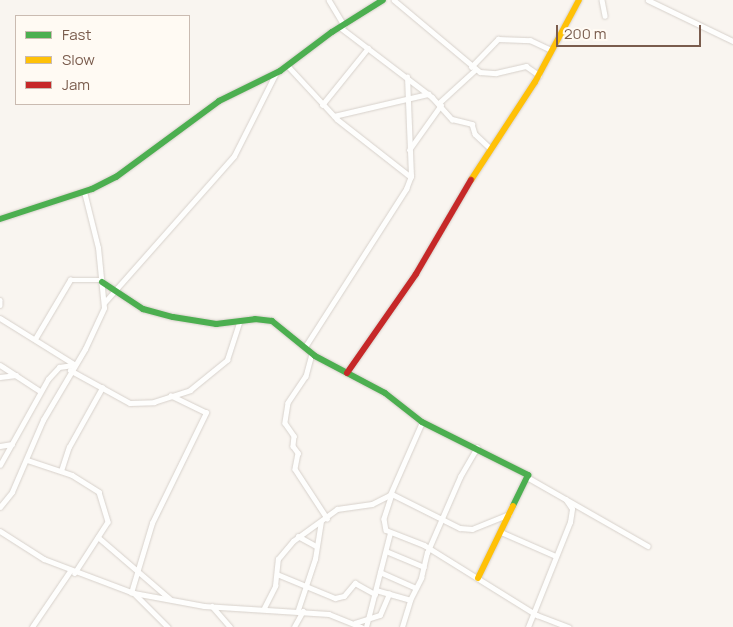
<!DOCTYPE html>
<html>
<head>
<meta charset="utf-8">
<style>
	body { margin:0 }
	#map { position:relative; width:733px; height:627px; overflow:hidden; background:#f9f5f0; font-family:Manrope,sans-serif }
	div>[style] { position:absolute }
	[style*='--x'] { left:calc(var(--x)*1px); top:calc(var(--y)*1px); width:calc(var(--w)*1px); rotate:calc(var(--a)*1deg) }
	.roads { filter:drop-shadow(0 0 1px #d7d1cb) drop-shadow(0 0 1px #d7d1cb) }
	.street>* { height:4.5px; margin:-2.25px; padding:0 2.25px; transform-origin:2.25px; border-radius:2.25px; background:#fefefd }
	.fast>* { height:6px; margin:-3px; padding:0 3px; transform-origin:3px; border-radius:3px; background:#4caf50 }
	.slow>* { height:6px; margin:-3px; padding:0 3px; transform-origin:3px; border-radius:3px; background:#ffc107 }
	.jam>* { height:6px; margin:-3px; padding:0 3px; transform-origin:3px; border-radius:3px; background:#c62828 }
	span { translate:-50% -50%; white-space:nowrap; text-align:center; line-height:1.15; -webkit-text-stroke:4px #fffaf3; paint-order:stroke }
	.legend { position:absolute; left:15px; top:15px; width:175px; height:90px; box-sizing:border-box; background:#fffaf3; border:1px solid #cabbb1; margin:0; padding:6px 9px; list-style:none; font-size:15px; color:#7a5c4d }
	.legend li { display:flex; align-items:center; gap:10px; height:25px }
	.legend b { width:25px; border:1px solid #cabbb1 }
	.scale { position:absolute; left:556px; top:25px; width:145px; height:22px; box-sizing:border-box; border:2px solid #7a5c4d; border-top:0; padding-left:6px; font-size:15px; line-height:18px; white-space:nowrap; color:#7a5c4d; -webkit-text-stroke:4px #fffaf3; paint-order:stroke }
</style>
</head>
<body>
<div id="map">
	<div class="roads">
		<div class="street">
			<div style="--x:329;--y:0;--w:29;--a:59"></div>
			<div style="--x:394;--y:0;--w:112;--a:39.9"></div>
			<div style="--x:480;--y:72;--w:16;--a:4"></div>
			<div style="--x:496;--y:73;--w:31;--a:-13"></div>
			<div style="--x:526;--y:66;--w:16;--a:35"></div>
			<div style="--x:602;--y:0;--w:16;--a:79"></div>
			<div style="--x:648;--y:0;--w:94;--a:25.8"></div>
			<div style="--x:340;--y:27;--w:116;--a:37.3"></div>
			<div style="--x:432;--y:97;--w:30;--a:48"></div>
			<div style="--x:452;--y:119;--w:21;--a:14"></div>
			<div style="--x:472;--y:124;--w:10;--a:73"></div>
			<div style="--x:475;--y:134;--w:21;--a:43"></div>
			<div style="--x:288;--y:66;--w:72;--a:47.2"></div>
			<div style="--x:337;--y:119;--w:94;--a:38.1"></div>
			<div style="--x:471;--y:67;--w:39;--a:-46"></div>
			<div style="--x:498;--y:39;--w:32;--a:2"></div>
			<div style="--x:530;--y:40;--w:23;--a:25"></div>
			<div style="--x:439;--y:103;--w:49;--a:-42.5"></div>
			<div style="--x:322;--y:105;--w:73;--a:-51.1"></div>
			<div style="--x:334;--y:116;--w:97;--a:-13.2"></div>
			<div style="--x:409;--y:150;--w:55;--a:-54.6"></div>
			<div style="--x:0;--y:300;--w:5;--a:90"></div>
			<div style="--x:104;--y:303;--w:196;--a:-48.5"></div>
			<div style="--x:234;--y:156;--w:93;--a:-63.2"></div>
			<div style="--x:0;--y:318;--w:87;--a:31.9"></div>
			<div style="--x:35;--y:339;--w:69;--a:-59.3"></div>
			<div style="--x:70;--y:280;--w:32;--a:0"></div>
			<div style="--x:305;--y:347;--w:188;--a:-57.4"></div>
			<div style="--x:406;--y:189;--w:14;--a:-69"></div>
			<div style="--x:411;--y:176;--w:99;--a:-92.3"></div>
			<div style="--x:312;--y:354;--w:23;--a:105"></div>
			<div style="--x:306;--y:376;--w:32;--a:124"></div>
			<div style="--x:288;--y:403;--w:20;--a:99"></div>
			<div style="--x:285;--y:423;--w:16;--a:55"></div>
			<div style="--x:294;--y:436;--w:10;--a:96"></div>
			<div style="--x:293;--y:446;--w:9;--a:54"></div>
			<div style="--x:298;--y:453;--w:16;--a:101"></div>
			<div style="--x:295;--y:469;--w:59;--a:56.9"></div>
			<div style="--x:0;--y:365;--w:48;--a:33"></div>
			<div style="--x:70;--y:370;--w:68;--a:28.8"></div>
			<div style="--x:130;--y:403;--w:24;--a:-2"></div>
			<div style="--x:154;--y:402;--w:38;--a:-18"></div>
			<div style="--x:190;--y:390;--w:48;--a:-39"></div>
			<div style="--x:227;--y:360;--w:40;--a:-72"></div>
			<div style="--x:0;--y:377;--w:16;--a:-7"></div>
			<div style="--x:0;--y:446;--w:12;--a:-9"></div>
			<div style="--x:27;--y:460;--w:47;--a:18.4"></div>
			<div style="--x:72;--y:475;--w:32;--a:32"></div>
			<div style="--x:99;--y:492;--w:31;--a:73"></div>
			<div style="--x:108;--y:522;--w:61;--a:122.9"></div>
			<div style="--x:0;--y:465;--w:98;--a:-60.8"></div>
			<div style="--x:48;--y:379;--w:16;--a:-47"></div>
			<div style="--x:59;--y:367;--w:14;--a:-8"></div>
			<div style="--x:61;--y:471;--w:25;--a:-72"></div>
			<div style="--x:69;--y:447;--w:68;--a:-60.8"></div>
			<div style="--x:527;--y:477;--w:139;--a:29.7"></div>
			<div style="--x:392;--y:494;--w:26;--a:108"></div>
			<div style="--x:384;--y:519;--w:11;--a:80"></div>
			<div style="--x:386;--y:530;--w:41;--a:21.5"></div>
			<div style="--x:424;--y:545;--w:133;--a:31.8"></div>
			<div style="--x:537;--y:615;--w:34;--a:21"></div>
			<div style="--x:392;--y:494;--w:76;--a:26.6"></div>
			<div style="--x:460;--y:528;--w:12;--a:5"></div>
			<div style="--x:472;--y:529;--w:40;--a:-22"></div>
			<div style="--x:0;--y:507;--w:19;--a:-51"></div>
			<div style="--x:12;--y:492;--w:78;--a:-66.7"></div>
			<div style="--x:43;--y:420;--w:82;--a:-59.4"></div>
			<div style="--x:85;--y:349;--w:45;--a:-65.1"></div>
			<div style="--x:104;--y:308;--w:60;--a:-95.7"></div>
			<div style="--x:98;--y:248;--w:58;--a:-104"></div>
			<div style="--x:0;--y:531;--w:52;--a:32.5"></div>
			<div style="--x:44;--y:559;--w:96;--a:20.7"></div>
			<div style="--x:134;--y:593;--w:71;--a:10.5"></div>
			<div style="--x:204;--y:606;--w:125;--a:3.7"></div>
			<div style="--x:329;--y:614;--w:35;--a:22"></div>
			<div style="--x:501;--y:532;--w:60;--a:23.6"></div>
			<div style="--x:298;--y:536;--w:21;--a:29"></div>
			<div style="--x:98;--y:537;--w:95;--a:40.7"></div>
			<div style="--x:386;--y:551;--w:41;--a:22.8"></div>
			<div style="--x:380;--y:572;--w:39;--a:24"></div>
			<div style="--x:277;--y:574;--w:63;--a:22.5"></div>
			<div style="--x:335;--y:598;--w:9;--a:-13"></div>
			<div style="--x:344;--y:596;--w:17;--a:-50"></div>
			<div style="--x:355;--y:583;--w:23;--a:29"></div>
			<div style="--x:376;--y:590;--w:35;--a:16"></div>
			<div style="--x:131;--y:593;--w:73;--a:-73.3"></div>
			<div style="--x:152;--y:523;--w:123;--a:-63.9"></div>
			<div style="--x:206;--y:413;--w:39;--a:-154"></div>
			<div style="--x:134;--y:593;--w:48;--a:45"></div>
			<div style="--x:212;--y:606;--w:28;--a:49"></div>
			<div style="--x:264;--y:608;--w:25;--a:-63"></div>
			<div style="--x:275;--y:586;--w:27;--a:-84"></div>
			<div style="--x:278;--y:559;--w:23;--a:-50"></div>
			<div style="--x:293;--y:541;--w:54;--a:-36"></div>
			<div style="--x:337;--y:509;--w:35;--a:-8"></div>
			<div style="--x:372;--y:504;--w:20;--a:-27"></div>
			<div style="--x:390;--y:495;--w:80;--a:-66.3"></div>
			<div style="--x:298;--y:610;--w:54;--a:-71.6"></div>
			<div style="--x:315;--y:559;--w:37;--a:-81"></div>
			<div style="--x:355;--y:623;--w:26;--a:-18"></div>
			<div style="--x:380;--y:615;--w:23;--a:-67"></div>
			<div style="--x:32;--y:627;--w:68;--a:-55.8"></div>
			<div style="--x:294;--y:627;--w:18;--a:-61"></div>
			<div style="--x:366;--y:627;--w:97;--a:-75.7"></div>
			<div style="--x:402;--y:627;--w:28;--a:-73"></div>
			<div style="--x:410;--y:600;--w:25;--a:-63"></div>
			<div style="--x:421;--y:578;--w:26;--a:-77"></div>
			<div style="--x:427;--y:553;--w:83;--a:-66.5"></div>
			<div style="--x:460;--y:477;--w:34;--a:-60"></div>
			<div style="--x:528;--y:627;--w:113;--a:-68.2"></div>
			<div style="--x:570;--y:522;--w:13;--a:-81"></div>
			<div style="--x:572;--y:509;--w:11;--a:-124"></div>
		</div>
		<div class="fast">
			<div style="--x:0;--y:219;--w:97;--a:-18.1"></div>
			<div style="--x:92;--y:189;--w:27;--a:-27"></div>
			<div style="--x:116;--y:177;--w:128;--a:-36.4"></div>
			<div style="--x:219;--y:101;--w:68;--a:-26.2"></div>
			<div style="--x:280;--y:71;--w:65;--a:-36.9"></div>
			<div style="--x:332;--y:32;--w:60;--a:-32.1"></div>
			<div style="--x:102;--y:282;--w:49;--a:33.4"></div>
			<div style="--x:143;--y:309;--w:31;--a:15"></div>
			<div style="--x:173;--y:317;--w:44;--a:9.2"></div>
			<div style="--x:216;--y:324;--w:39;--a:-7"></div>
			<div style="--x:255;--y:319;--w:17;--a:7"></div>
			<div style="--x:272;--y:321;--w:55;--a:39.1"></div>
			<div style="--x:315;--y:356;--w:79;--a:27.9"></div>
			<div style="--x:385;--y:393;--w:47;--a:38.1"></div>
			<div style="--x:422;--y:422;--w:119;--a:26.6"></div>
			<div style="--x:528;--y:475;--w:34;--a:116"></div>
		</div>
		<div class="slow">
			<div style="--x:471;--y:180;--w:117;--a:-56.9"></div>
			<div style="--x:535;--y:82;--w:93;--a:-61.8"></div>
			<div style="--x:478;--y:578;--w:80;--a:-64.1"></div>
		</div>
		<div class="jam">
			<div style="--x:347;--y:373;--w:121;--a:-55.1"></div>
			<div style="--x:416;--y:274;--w:109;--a:-59.7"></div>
		</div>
	</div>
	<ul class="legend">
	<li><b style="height:6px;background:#4caf50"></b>Fast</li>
	<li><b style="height:6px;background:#ffc107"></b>Slow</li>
	<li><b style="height:6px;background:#c62828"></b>Jam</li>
	</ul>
	<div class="scale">200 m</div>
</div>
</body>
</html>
